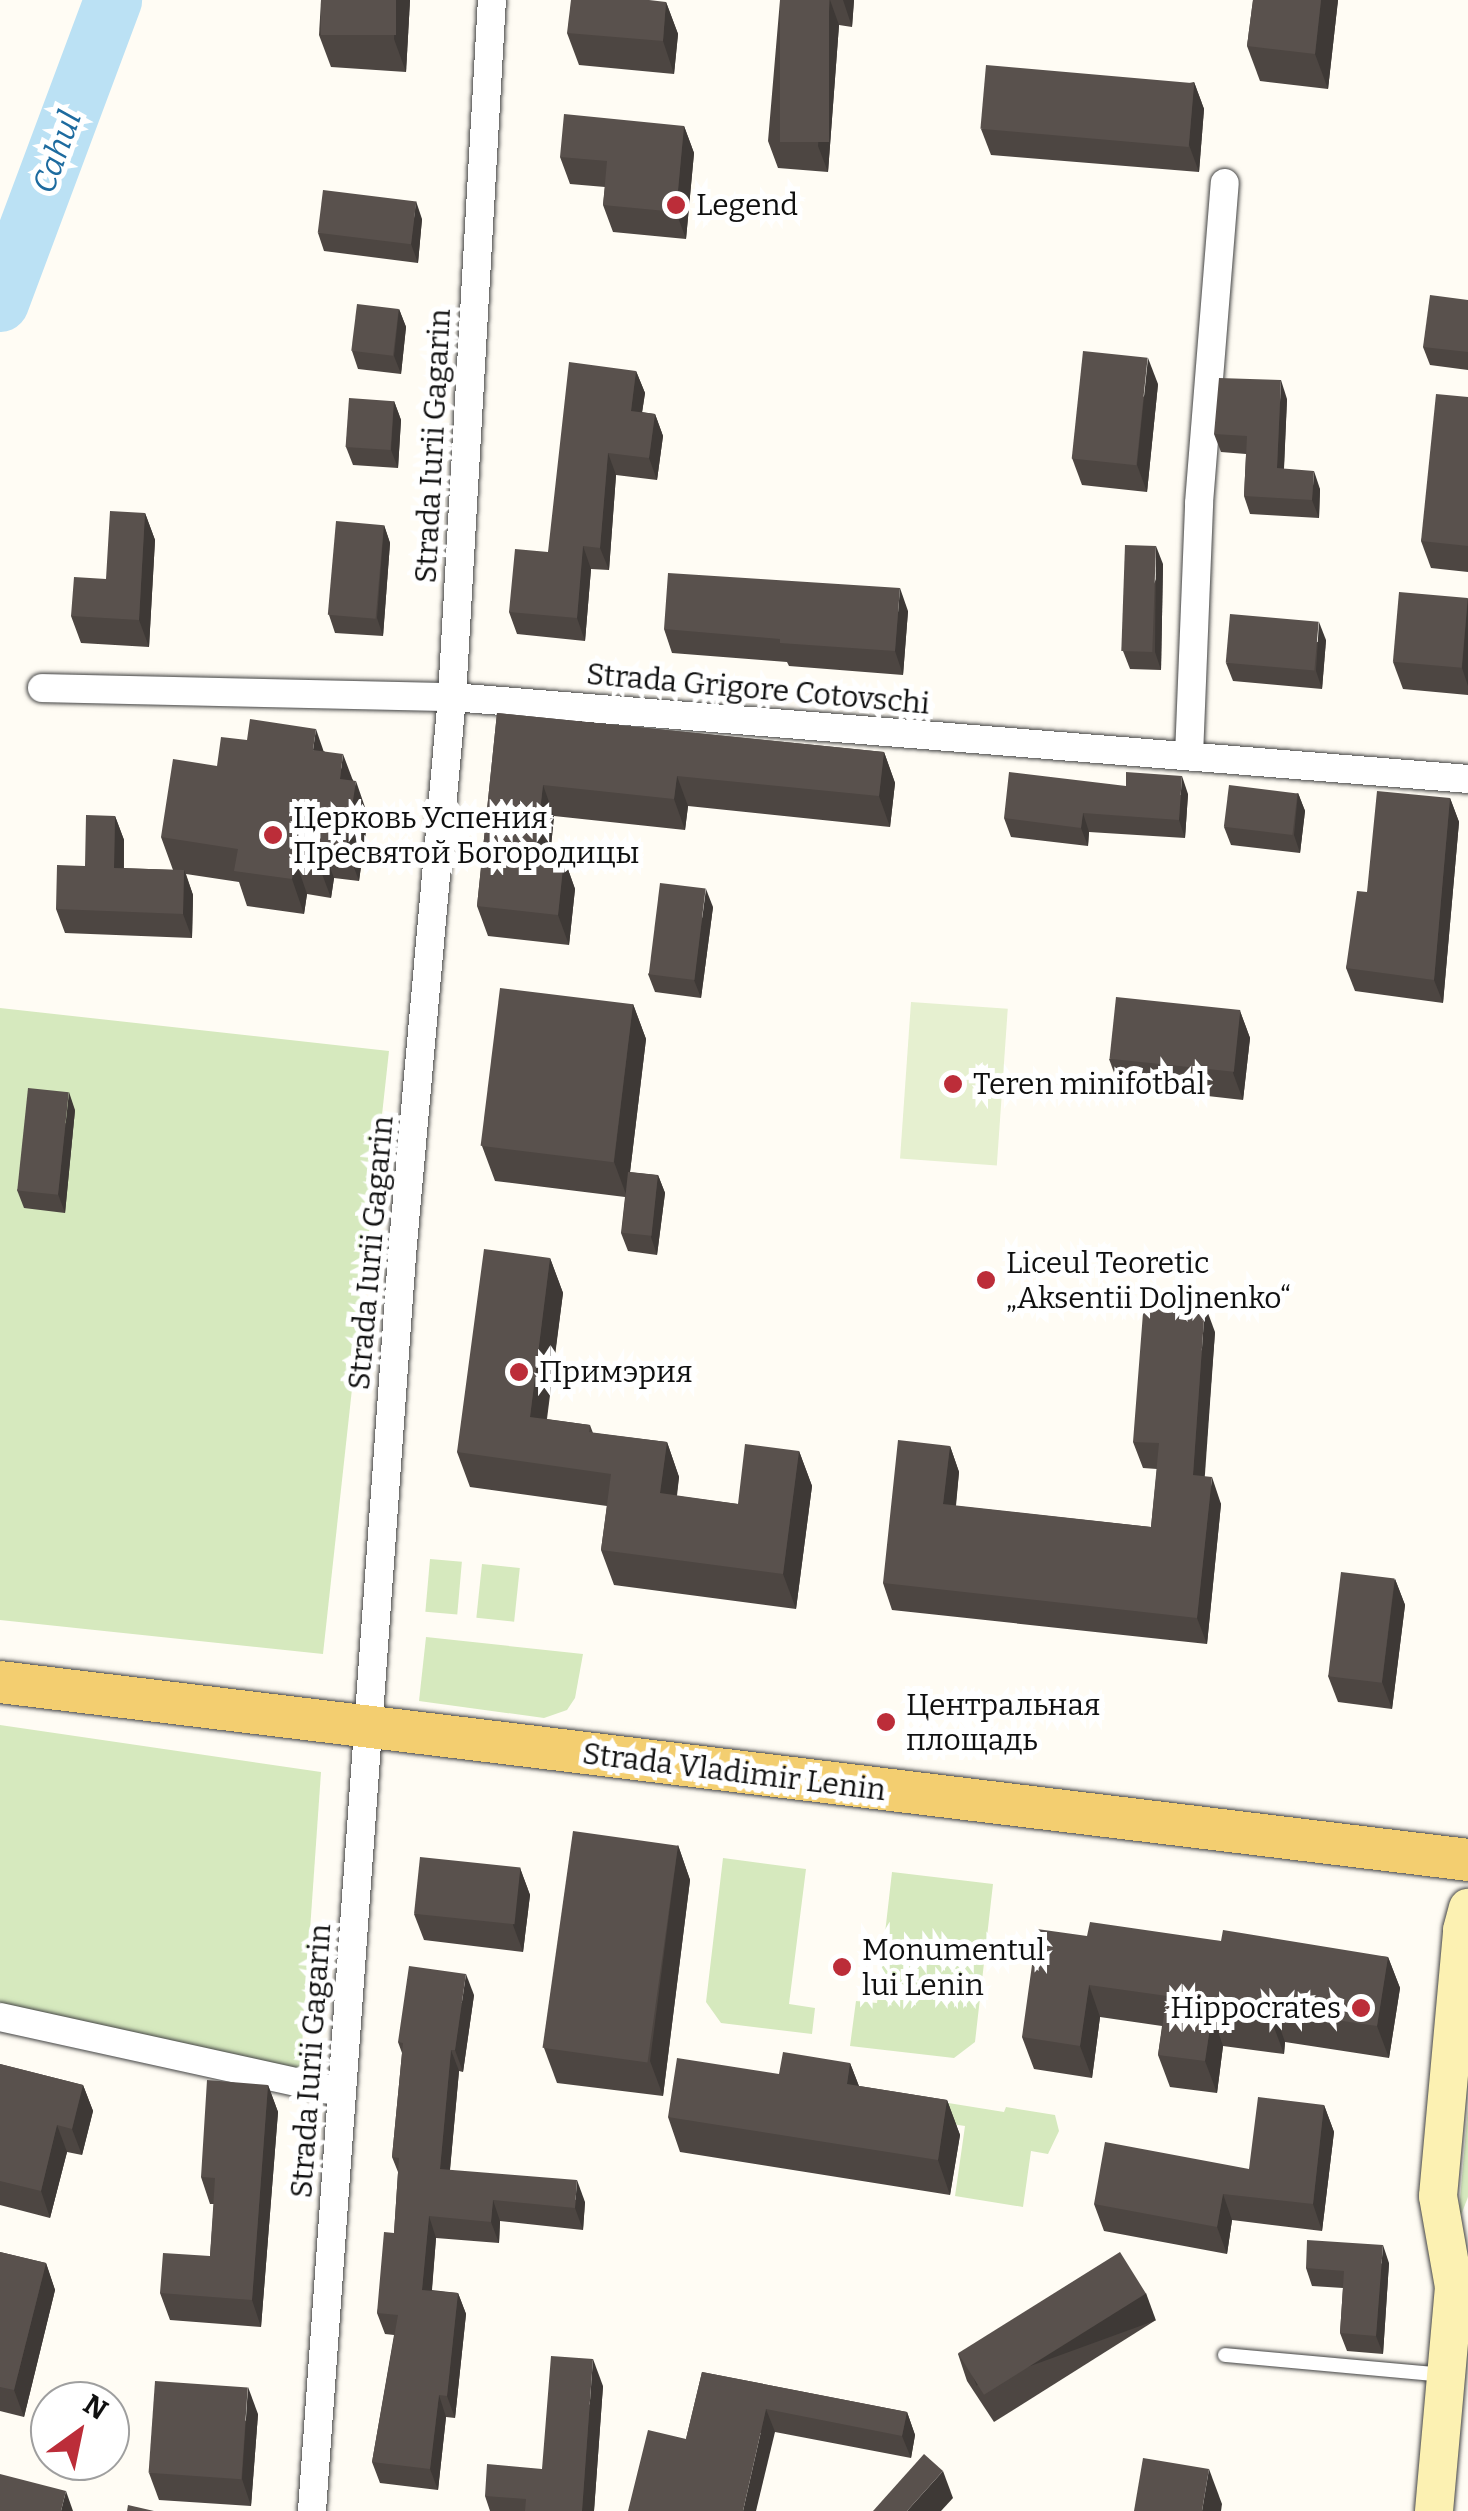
<!DOCTYPE html>
<html>
<head>
<meta charset="utf-8">
<style>
	body { margin:0 }
	#map { position:relative; width:1468px; height:2511px; overflow:hidden; background:#fffcf4; font-family:Bitter,serif }
	div>[style] { position:absolute }
	[style*='--x'] { left:calc(var(--x)*1px); top:calc(var(--y)*1px); width:calc(var(--w)*1px); rotate:calc(var(--a)*1deg) }
	.green>* { inset:0; background:#d6e9be; transform-origin:0 0 }
	.pitch>* { inset:0; background:#e6f0d0; transform-origin:0 0 }
	.river>* { height:58px; margin:-29px; padding:0 29px; transform-origin:29px; border-radius:29px; background:#bbe1f4 }
	.roads { filter:drop-shadow(0 0 2px #434343) drop-shadow(0 0 2px #434343) }
	.service>* { height:14px; margin:-7px; padding:0 7px; transform-origin:7px; border-radius:7px; background:#fff }
	.minor>* { height:28px; margin:-14px; padding:0 14px; transform-origin:14px; border-radius:14px; background:#fff }
	.secondary>* { height:38px; margin:-19px; padding:0 19px; transform-origin:19px; border-radius:19px; background:#fcf1b2 }
	.primary>* { height:42px; margin:-21px; padding:0 21px; transform-origin:21px; border-radius:21px; background:#f3ce70 }
	.wall>* { inset:0; background:#4d4642 }
	.shaded-wall>* { inset:0; background:#3e3936; transform-origin:0 0 }
	.building>* { inset:0; background:#59514d; transform-origin:0 0 }
	.dots>* { width:28px; height:28px; translate:-50% -50%; box-sizing:border-box; border:5px solid #fff; border-radius:50% }
	span { translate:-50% -50%; white-space:nowrap; text-align:center; line-height:1.15; -webkit-text-stroke:10px #fff; paint-order:stroke }
	.poi-label { font-size:30px; color:#101010 }
	.left { translate:0 -50%; text-align:left }
	.right { translate:-100% -50%; text-align:right }
	.street-label { font-size:30px; color:#101010 }
	.water-label { font-size:32px; color:#1d6b9f; font-style:italic }
	.north { position:absolute; left:30px; top:2381px; width:100px; height:100px; box-sizing:border-box; background:#fff; border:2px solid #9f9f9f; border-radius:50%; rotate:33deg; font-size:28px; font-weight:700; line-height:40px; text-align:center; color:#101010 }
	.north::after { content:''; display:block; margin:auto; width:35px; height:45px; background:#bc2d39; clip-path:polygon(50% 0,100% 100%,50% 72%,0 100%) }
</style>
</head>
<body>
<div id="map">
	<div class="green">
		<div style="clip-path:polygon(0 1008px,389px 1051px,323px 1654px,0 1620px)"></div>
		<div style="left:430px;top:1559px;width:32px;height:53px;rotate:5deg"></div>
		<div style="left:482px;top:1564px;width:38px;height:54px;rotate:6deg"></div>
		<div style="clip-path:polygon(426px 1637px,583px 1654px,575px 1698px,567px 1710px,544px 1718px,419px 1701px)"></div>
		<div style="clip-path:polygon(0 1725px,321px 1772px,300px 2074px,0 2009px)"></div>
		<div style="clip-path:polygon(723px 1858px,806px 1869px,789px 2004px,815px 2008px,812px 2034px,721px 2023px,706px 2002px)"></div>
		<div style="clip-path:polygon(892px 1872px,993px 1884px,975px 2042px,954px 2058px,850px 2046px,856px 2001px,877px 2003px)"></div>
		<div style="clip-path:polygon(874px 2091px,1004px 2112px,1006px 2107px,1055px 2115px,1059px 2131px,1048px 2154px,1031px 2151px,1023px 2207px,955px 2196px,965px 2126px,871px 2112px)"></div>
		<div style="clip-path:polygon(1468px 2107px,1468px 2197px,1458px 2223px)"></div>
	</div>
	<div class="pitch">
		<div style="left:911px;top:1002px;width:97px;height:157px;rotate:4deg"></div>
	</div>
	<div class="river">
		<div style="--x:0;--y:303;--w:323;--a:-69.5"></div>
	</div>
	<div class="roads">
		<div class="service">
			<div style="--x:1225;--y:2355;--w:222;--a:5.2"></div>
		</div>
		<div class="minor">
			<div style="--x:42;--y:688;--w:410;--a:1.3"></div>
			<div style="--x:452;--y:697;--w:1019;--a:4.61"></div>
			<div style="--x:1189;--y:756;--w:253;--a:-87.7"></div>
			<div style="--x:1199;--y:503;--w:321;--a:-85.4"></div>
			<div style="--x:0;--y:2017;--w:349;--a:12.4"></div>
			<div style="--x:312;--y:2511;--w:1259;--a:-85.9"></div>
			<div style="--x:402;--y:1255;--w:560;--a:-84.88"></div>
			<div style="--x:452;--y:697;--w:698;--a:-86.72"></div>
		</div>
		<div class="secondary">
			<div style="--x:1434;--y:2511;--w:225;--a:-84.9"></div>
			<div style="--x:1454;--y:2287;--w:92;--a:-100"></div>
			<div style="--x:1438;--y:2196;--w:267;--a:-84.8"></div>
			<div style="--x:1462;--y:1930;--w:23;--a:-75"></div>
		</div>
		<div class="primary">
			<div style="--x:0;--y:1682;--w:1479;--a:6.91"></div>
		</div>
	</div>
	<div class="wall">
		<div style="clip-path:polygon(321px 0,410px 0,406px 72px,331px 67px,319px 35px)"></div>
		<div style="clip-path:polygon(780px 0,854px 0,852px 27px,839px 25px,828px 172px,778px 168px,768px 141px)"></div>
		<div style="clip-path:polygon(1253px 0,1338px 0,1328px 89px,1260px 81px,1247px 46px)"></div>
		<div style="clip-path:polygon(666px 2px,678px 34px,674px 74px,579px 65px,567px 33px)"></div>
		<div style="clip-path:polygon(1194px 82px,1204px 109px,1199px 172px,991px 155px,981px 129px)"></div>
		<div style="clip-path:polygon(684px 126px,694px 153px,686px 239px,613px 232px,603px 205px,605px 187px,570px 184px,560px 157px)"></div>
		<div style="clip-path:polygon(422px 219px,418px 263px,324px 251px,318px 233px)"></div>
		<div style="clip-path:polygon(1468px 300px,1468px 370px,1430px 365px,1423px 347px)"></div>
		<div style="clip-path:polygon(399px 309px,406px 327px,401px 374px,358px 369px,352px 351px)"></div>
		<div style="clip-path:polygon(636px 371px,645px 393px,642px 412px,655px 414px,663px 436px,657px 480px,616px 475px,609px 570px,591px 569px,585px 641px,517px 634px,509px 612px,548px 552px)"></div>
		<div style="clip-path:polygon(1158px 384px,1147px 492px,1082px 485px,1072px 458px)"></div>
		<div style="clip-path:polygon(1468px 397px,1468px 572px,1431px 568px,1421px 541px)"></div>
		<div style="clip-path:polygon(1287px 399px,1284px 469px,1320px 489px,1319px 518px,1250px 514px,1244px 496px,1246px 454px,1221px 452px,1214px 434px)"></div>
		<div style="clip-path:polygon(394px 401px,401px 420px,398px 468px,353px 465px,346px 447px)"></div>
		<div style="clip-path:polygon(145px 513px,155px 540px,149px 647px,81px 643px,71px 616px,106px 579px)"></div>
		<div style="clip-path:polygon(384px 525px,390px 543px,383px 636px,335px 633px,329px 615px)"></div>
		<div style="clip-path:polygon(1163px 564px,1161px 670px,1130px 669px,1123px 651px)"></div>
		<div style="clip-path:polygon(1468px 598px,1468px 695px,1403px 689px,1393px 662px)"></div>
		<div style="clip-path:polygon(908px 611px,903px 675px,789px 666px,787px 662px,672px 653px,664px 629px)"></div>
		<div style="clip-path:polygon(1326px 640px,1322px 689px,1233px 681px,1226px 663px)"></div>
		<div style="clip-path:polygon(497px 713px,884px 752px,895px 783px,890px 827px,688px 806px,685px 830px,554px 816px,550px 857px,564px 858px,575px 889px,569px 945px,488px 936px,477px 906px)"></div>
		<div style="clip-path:polygon(324px 751px,353px 780px,368px 816px,359px 881px,334px 878px,331px 898px,307px 894px,304px 914px,247px 906px,239px 882px,186px 874px,193px 895px,192px 938px,65px 933px,56px 909px,85px 866px,115px 816px,124px 840px,124px 868px,173px 870px,161px 837px)"></div>
		<div style="clip-path:polygon(1298px 793px,1305px 811px,1300px 853px,1231px 845px,1224px 827px)"></div>
		<div style="clip-path:polygon(1188px 794px,1185px 838px,1089px 832px,1088px 846px,1011px 837px,1004px 818px)"></div>
		<div style="clip-path:polygon(1450px 798px,1459px 822px,1443px 1003px,1355px 991px,1346px 968px,1367px 892px)"></div>
		<div style="clip-path:polygon(713px 907px,701px 998px,655px 992px,648px 974px)"></div>
		<div style="clip-path:polygon(633px 1004px,646px 1039px,630px 1172px,658px 1175px,665px 1193px,657px 1255px,628px 1251px,621px 1233px,625px 1197px,495px 1181px,482px 1146px)"></div>
		<div style="clip-path:polygon(1240px 1011px,1250px 1038px,1243px 1100px,1119px 1086px,1109px 1059px)"></div>
		<div style="clip-path:polygon(75px 1110px,65px 1213px,24px 1208px,17px 1190px)"></div>
		<div style="clip-path:polygon(550px 1258px,563px 1293px,547px 1419px,590px 1425px,593px 1433px,667px 1442px,679px 1477px,677px 1496px,738px 1504px,799px 1451px,812px 1486px,796px 1609px,614px 1585px,601px 1550px,607px 1506px,470px 1487px,457px 1452px)"></div>
		<div style="clip-path:polygon(1215px 1332px,1204px 1476px,1221px 1504px,1207px 1644px,892px 1610px,883px 1583px,950px 1446px,959px 1472px,956px 1506px,1151px 1527px,1157px 1469px,1143px 1468px,1133px 1442px)"></div>
		<div style="clip-path:polygon(1395px 1579px,1405px 1605px,1392px 1709px,1338px 1702px,1328px 1676px)"></div>
		<div style="clip-path:polygon(678px 1845px,690px 1880px,663px 2096px,557px 2083px,544px 2048px)"></div>
		<div style="clip-path:polygon(520px 1868px,530px 1895px,523px 1952px,424px 1940px,414px 1914px)"></div>
		<div style="clip-path:polygon(1087px 1936px,1221px 1941px,1388px 1957px,1400px 1988px,1389px 2058px,1285px 2042px,1284px 2054px,1223px 2046px,1217px 2093px,1170px 2087px,1158px 2055px,1162px 2026px,1100px 2017px,1092px 2078px,1034px 2069px,1022px 2037px)"></div>
		<div style="clip-path:polygon(474px 1995px,463px 2072px,459px 2071px,450px 2170px,585px 2202px,583px 2230px,500px 2221px,499px 2243px,436px 2238px,432px 2290px,458px 2293px,466px 2314px,455px 2418px,446px 2417px,438px 2490px,380px 2483px,372px 2462px,394px 2335px,385px 2334px,377px 2313px,394px 2233px,398px 2172px,392px 2157px,402px 2053px,398px 2042px)"></div>
		<div style="clip-path:polygon(850px 2063px,859px 2086px,947px 2100px,960px 2135px,950px 2195px,680px 2152px,668px 2117px,779px 2074px)"></div>
		<div style="clip-path:polygon(0 2064px,83px 2085px,93px 2111px,82px 2155px,67px 2152px,50px 2218px,0 2205px)"></div>
		<div style="clip-path:polygon(268px 2085px,278px 2112px,261px 2327px,170px 2320px,160px 2293px,210px 2256px,214px 2204px,210px 2204px,201px 2177px)"></div>
		<div style="clip-path:polygon(1324px 2105px,1334px 2132px,1322px 2231px,1232px 2220px,1227px 2254px,1104px 2231px,1094px 2204px,1249px 2169px)"></div>
		<div style="clip-path:polygon(0 2252px,46px 2263px,55px 2290px,24px 2417px,0 2411px)"></div>
		<div style="clip-path:polygon(1389px 2263px,1383px 2354px,1347px 2351px,1340px 2333px,1343px 2288px,1312px 2286px,1306px 2268px)"></div>
		<div style="clip-path:polygon(1156px 2320px,994px 2422px,967px 2381px,958px 2354px)"></div>
		<div style="clip-path:polygon(702px 2372px,907px 2412px,915px 2435px,911px 2458px,775px 2432px,686px 2439px)"></div>
		<div style="clip-path:polygon(603px 2386px,594px 2511px,490px 2511px,485px 2496px,542px 2469px)"></div>
		<div style="clip-path:polygon(258px 2414px,251px 2506px,159px 2500px,149px 2473px)"></div>
	</div>
	<div class="shaded-wall">
		<div style="clip-path:polygon(396px 0,410px 0,406px 72px,394px 39px)"></div>
		<div style="clip-path:polygon(830px 0,839px 25px,828px 172px,818px 146px)"></div>
		<div style="clip-path:polygon(843px 0,854px 0,852px 27px)"></div>
		<div style="clip-path:polygon(1321px 0,1338px 0,1328px 89px,1315px 54px)"></div>
		<div style="clip-path:polygon(666px 2px,678px 34px,674px 74px,663px 41px)"></div>
		<div style="clip-path:polygon(1194px 82px,1204px 109px,1199px 172px,1189px 145px)"></div>
		<div style="clip-path:polygon(684px 126px,694px 153px,686px 239px,676px 212px)"></div>
		<div style="clip-path:polygon(416px 201px,422px 219px,418px 263px,411px 244px)"></div>
		<div style="clip-path:polygon(399px 309px,406px 327px,401px 374px,394px 356px)"></div>
		<div style="clip-path:polygon(1148px 358px,1158px 384px,1147px 492px,1137px 465px)"></div>
		<div style="clip-path:polygon(636px 371px,645px 393px,639px 433px,631px 411px)"></div>
		<div style="clip-path:polygon(1281px 380px,1287px 399px,1283px 487px,1277px 468px)"></div>
		<div style="clip-path:polygon(394px 401px,401px 420px,398px 468px,391px 450px)"></div>
		<div style="clip-path:polygon(655px 414px,663px 436px,657px 480px,649px 458px)"></div>
		<div style="clip-path:polygon(608px 453px,616px 475px,609px 570px,600px 548px)"></div>
		<div style="clip-path:polygon(1314px 471px,1320px 489px,1319px 518px,1312px 500px)"></div>
		<div style="clip-path:polygon(145px 513px,155px 540px,149px 647px,139px 620px)"></div>
		<div style="clip-path:polygon(384px 525px,390px 543px,383px 636px,377px 618px)"></div>
		<div style="clip-path:polygon(583px 546px,591px 569px,585px 641px,577px 618px)"></div>
		<div style="clip-path:polygon(1156px 546px,1163px 564px,1161px 670px,1155px 652px)"></div>
		<div style="clip-path:polygon(900px 588px,908px 611px,903px 675px,895px 651px)"></div>
		<div style="clip-path:polygon(1468px 598px,1468px 686px,1462px 668px)"></div>
		<div style="clip-path:polygon(1319px 622px,1326px 640px,1322px 689px,1316px 671px)"></div>
		<div style="clip-path:polygon(316px 729px,328px 764px,313px 750px)"></div>
		<div style="clip-path:polygon(884px 752px,895px 783px,890px 827px,879px 796px)"></div>
		<div style="clip-path:polygon(343px 754px,355px 786px,356px 781px,368px 816px,359px 881px,346px 846px,340px 779px)"></div>
		<div style="clip-path:polygon(677px 776px,688px 806px,685px 830px,674px 799px)"></div>
		<div style="clip-path:polygon(1182px 776px,1188px 794px,1185px 838px,1179px 820px)"></div>
		<div style="clip-path:polygon(543px 785px,554px 816px,547px 886px,535px 855px)"></div>
		<div style="clip-path:polygon(1298px 793px,1305px 811px,1300px 853px,1294px 835px)"></div>
		<div style="clip-path:polygon(1450px 798px,1459px 822px,1443px 1003px,1434px 980px)"></div>
		<div style="clip-path:polygon(1083px 813px,1089px 832px,1088px 846px,1081px 828px)"></div>
		<div style="clip-path:polygon(115px 816px,124px 840px,123px 892px,114px 868px)"></div>
		<div style="clip-path:polygon(321px 843px,334px 878px,331px 898px,318px 863px)"></div>
		<div style="clip-path:polygon(564px 858px,575px 889px,569px 945px,558px 915px)"></div>
		<div style="clip-path:polygon(295px 859px,307px 894px,304px 914px,292px 879px)"></div>
		<div style="clip-path:polygon(184px 870px,193px 895px,192px 938px,183px 914px)"></div>
		<div style="clip-path:polygon(706px 889px,713px 907px,701px 998px,694px 980px)"></div>
		<div style="clip-path:polygon(633px 1004px,646px 1039px,627px 1197px,614px 1162px)"></div>
		<div style="clip-path:polygon(1240px 1011px,1250px 1038px,1243px 1100px,1233px 1073px)"></div>
		<div style="clip-path:polygon(69px 1092px,75px 1110px,65px 1213px,58px 1194px)"></div>
		<div style="clip-path:polygon(658px 1175px,665px 1193px,657px 1255px,651px 1237px)"></div>
		<div style="clip-path:polygon(550px 1258px,563px 1293px,542px 1451px,530px 1417px)"></div>
		<div style="clip-path:polygon(1205px 1305px,1215px 1332px,1203px 1502px,1193px 1475px)"></div>
		<div style="clip-path:polygon(667px 1442px,679px 1477px,672px 1528px,660px 1493px)"></div>
		<div style="clip-path:polygon(950px 1446px,959px 1472px,953px 1531px,943px 1504px)"></div>
		<div style="clip-path:polygon(799px 1451px,812px 1486px,796px 1609px,783px 1574px)"></div>
		<div style="clip-path:polygon(1212px 1477px,1221px 1504px,1207px 1644px,1197px 1618px)"></div>
		<div style="clip-path:polygon(1395px 1579px,1405px 1605px,1392px 1709px,1382px 1682px)"></div>
		<div style="clip-path:polygon(678px 1845px,690px 1880px,663px 2096px,650px 2061px)"></div>
		<div style="clip-path:polygon(520px 1868px,530px 1895px,523px 1952px,513px 1925px)"></div>
		<div style="clip-path:polygon(1388px 1957px,1400px 1988px,1389px 2058px,1377px 2026px)"></div>
		<div style="clip-path:polygon(466px 1974px,474px 1995px,463px 2072px,455px 2050px)"></div>
		<div style="clip-path:polygon(1089px 1985px,1100px 2017px,1092px 2078px,1080px 2046px)"></div>
		<div style="clip-path:polygon(1274px 2011px,1285px 2042px,1284px 2054px,1272px 2022px)"></div>
		<div style="clip-path:polygon(1212px 2014px,1223px 2046px,1217px 2093px,1205px 2061px)"></div>
		<div style="clip-path:polygon(451px 2050px,459px 2071px,448px 2190px,440px 2169px)"></div>
		<div style="clip-path:polygon(850px 2063px,863px 2097px,847px 2084px)"></div>
		<div style="clip-path:polygon(83px 2085px,93px 2111px,82px 2155px,72px 2129px)"></div>
		<div style="clip-path:polygon(268px 2085px,278px 2112px,261px 2327px,252px 2300px)"></div>
		<div style="clip-path:polygon(947px 2100px,960px 2135px,950px 2195px,938px 2160px)"></div>
		<div style="clip-path:polygon(1324px 2105px,1334px 2132px,1322px 2231px,1313px 2204px)"></div>
		<div style="clip-path:polygon(57px 2125px,67px 2152px,50px 2218px,41px 2191px)"></div>
		<div style="clip-path:polygon(577px 2180px,585px 2202px,583px 2230px,575px 2208px)"></div>
		<div style="clip-path:polygon(1223px 2194px,1232px 2220px,1227px 2254px,1217px 2227px)"></div>
		<div style="clip-path:polygon(493px 2200px,500px 2221px,499px 2243px,491px 2222px)"></div>
		<div style="clip-path:polygon(429px 2216px,436px 2238px,430px 2311px,422px 2290px)"></div>
		<div style="clip-path:polygon(1383px 2245px,1389px 2263px,1383px 2354px,1376px 2336px)"></div>
		<div style="clip-path:polygon(46px 2263px,55px 2290px,24px 2417px,14px 2390px)"></div>
		<div style="clip-path:polygon(458px 2293px,466px 2314px,455px 2418px,447px 2396px)"></div>
		<div style="left:1146px;top:2293px;width:29px;height:191px;rotate:70deg"></div>
		<div style="clip-path:polygon(593px 2359px,603px 2386px,594px 2511px,582px 2511px)"></div>
		<div style="clip-path:polygon(248px 2387px,258px 2414px,251px 2506px,242px 2479px)"></div>
		<div style="clip-path:polygon(439px 2395px,446px 2417px,438px 2490px,430px 2469px)"></div>
		<div style="clip-path:polygon(766px 2409px,775px 2432px,756px 2511px,743px 2511px)"></div>
		<div style="clip-path:polygon(907px 2412px,915px 2435px,911px 2458px,902px 2436px)"></div>
		<div style="clip-path:polygon(1209px 2469px,1222px 2504px,1221px 2511px,1202px 2511px)"></div>
		<div style="clip-path:polygon(943px 2471px,953px 2498px,941px 2511px,907px 2511px)"></div>
		<div style="clip-path:polygon(66px 2491px,73px 2511px,61px 2511px)"></div>
	</div>
	<div class="building">
		<div style="left:321px;top:0;width:75px;height:35px"></div>
		<div style="clip-path:polygon(571px 0,649px 0,666px 2px,663px 41px,567px 33px)"></div>
		<div style="left:780px;top:0;width:49px;height:142px"></div>
		<div style="clip-path:polygon(1253px 0,1321px 0,1315px 54px,1247px 46px)"></div>
		<div style="left:986px;top:65px;width:209px;height:64px;rotate:5deg"></div>
		<div style="clip-path:polygon(564px 114px,684px 126px,676px 212px,603px 205px,607px 161px,560px 157px)"></div>
		<div style="left:323px;top:190px;width:94px;height:43px;rotate:7deg"></div>
		<div style="clip-path:polygon(1430px 295px,1468px 300px,1468px 352px,1423px 347px)"></div>
		<div style="left:357px;top:304px;width:42px;height:47px;rotate:7deg"></div>
		<div style="left:1083px;top:351px;width:65px;height:108px;rotate:6deg"></div>
		<div style="clip-path:polygon(569px 362px,636px 371px,631px 411px,655px 414px,649px 458px,608px 453px,600px 548px,583px 546px,577px 618px,509px 612px,515px 549px,548px 552px)"></div>
		<div style="clip-path:polygon(1219px 378px,1281px 380px,1277px 468px,1314px 471px,1312px 500px,1244px 496px,1247px 436px,1214px 434px)"></div>
		<div style="clip-path:polygon(1436px 394px,1468px 397px,1468px 546px,1421px 541px)"></div>
		<div style="left:349px;top:398px;width:45px;height:49px;rotate:4deg"></div>
		<div style="clip-path:polygon(110px 511px,145px 513px,139px 620px,71px 616px,74px 577px,106px 579px)"></div>
		<div style="left:336px;top:521px;width:48px;height:94px;rotate:5deg"></div>
		<div style="left:1125px;top:545px;width:31px;height:106px;rotate:2deg"></div>
		<div style="clip-path:polygon(668px 573px,900px 588px,895px 651px,780px 643px,780px 639px,664px 629px)"></div>
		<div style="left:1399px;top:592px;width:69px;height:70px;rotate:5deg"></div>
		<div style="left:1230px;top:614px;width:89px;height:49px;rotate:5deg"></div>
		<div style="clip-path:polygon(497px 713px,884px 752px,879px 796px,677px 776px,674px 799px,543px 785px,535px 855px,564px 858px,558px 915px,477px 906px)"></div>
		<div style="clip-path:polygon(250px 719px,316px 729px,313px 750px,343px 754px,340px 779px,356px 781px,346px 846px,321px 843px,318px 863px,295px 859px,292px 879px,234px 871px,238px 849px,161px 837px,173px 759px,217px 766px,221px 737px,247px 740px)"></div>
		<div style="clip-path:polygon(1009px 772px,1126px 786px,1126px 772px,1182px 776px,1179px 820px,1083px 813px,1081px 828px,1004px 818px)"></div>
		<div style="left:1229px;top:785px;width:69px;height:42px;rotate:7deg"></div>
		<div style="clip-path:polygon(1377px 791px,1450px 798px,1434px 980px,1346px 968px,1357px 891px,1367px 892px)"></div>
		<div style="clip-path:polygon(86px 815px,115px 816px,114px 868px,184px 870px,183px 914px,56px 909px,57px 865px,85px 866px)"></div>
		<div style="left:660px;top:883px;width:46px;height:92px;rotate:7deg"></div>
		<div style="left:500px;top:988px;width:134px;height:159px;rotate:7deg"></div>
		<div style="left:1116px;top:997px;width:125px;height:62px;rotate:6deg"></div>
		<div style="left:28px;top:1088px;width:41px;height:103px;rotate:6deg"></div>
		<div style="left:628px;top:1172px;width:30px;height:61px;rotate:6deg"></div>
		<div style="clip-path:polygon(484px 1249px,550px 1258px,530px 1417px,590px 1425px,589px 1432px,667px 1442px,660px 1493px,738px 1504px,745px 1444px,799px 1451px,783px 1574px,601px 1550px,611px 1474px,457px 1452px)"></div>
		<div style="clip-path:polygon(1144px 1300px,1205px 1305px,1193px 1475px,1212px 1477px,1197px 1618px,883px 1583px,898px 1440px,950px 1446px,943px 1504px,1151px 1527px,1159px 1443px,1133px 1442px)"></div>
		<div style="left:1341px;top:1572px;width:54px;height:105px;rotate:7deg"></div>
		<div style="left:573px;top:1831px;width:106px;height:219px;rotate:8deg"></div>
		<div style="left:420px;top:1857px;width:101px;height:57px;rotate:6deg"></div>
		<div style="clip-path:polygon(1090px 1922px,1221px 1941px,1223px 1930px,1388px 1957px,1377px 2026px,1274px 2011px,1272px 2022px,1212px 2014px,1205px 2061px,1158px 2055px,1167px 1996px,1089px 1985px,1080px 2046px,1022px 2037px,1037px 1929px,1087px 1936px)"></div>
		<div style="clip-path:polygon(409px 1966px,466px 1974px,455px 2050px,451px 2050px,440px 2169px,577px 2180px,575px 2208px,493px 2200px,491px 2222px,429px 2216px,422px 2290px,458px 2293px,447px 2396px,439px 2395px,430px 2469px,372px 2462px,398px 2315px,377px 2313px,384px 2232px,394px 2233px,399px 2158px,392px 2157px,403px 2043px,398px 2042px)"></div>
		<div style="clip-path:polygon(783px 2052px,850px 2063px,847px 2084px,947px 2100px,938px 2160px,668px 2117px,677px 2058px,779px 2074px)"></div>
		<div style="clip-path:polygon(0 2064px,83px 2085px,72px 2129px,57px 2125px,41px 2191px,0 2181px)"></div>
		<div style="clip-path:polygon(207px 2080px,268px 2085px,252px 2300px,160px 2293px,163px 2253px,210px 2256px,215px 2178px,201px 2177px)"></div>
		<div style="clip-path:polygon(1258px 2097px,1324px 2105px,1313px 2204px,1223px 2194px,1217px 2227px,1094px 2204px,1105px 2142px,1249px 2169px)"></div>
		<div style="clip-path:polygon(1307px 2240px,1383px 2245px,1376px 2336px,1340px 2333px,1344px 2271px,1306px 2268px)"></div>
		<div style="clip-path:polygon(0 2252px,46px 2263px,14px 2390px,0 2387px)"></div>
		<div style="left:1120px;top:2252px;width:49px;height:191px;rotate:58deg"></div>
		<div style="clip-path:polygon(551px 2356px,593px 2359px,582px 2511px,525px 2511px,526px 2499px,485px 2496px,487px 2464px,542px 2469px)"></div>
		<div style="clip-path:polygon(702px 2372px,907px 2412px,902px 2436px,766px 2409px,743px 2511px,628px 2511px,648px 2430px,686px 2439px)"></div>
		<div style="left:155px;top:2381px;width:93px;height:92px;rotate:4deg"></div>
		<div style="clip-path:polygon(924px 2454px,943px 2471px,907px 2511px,873px 2511px)"></div>
		<div style="clip-path:polygon(1143px 2458px,1209px 2469px,1202px 2511px,1134px 2511px)"></div>
		<div style="clip-path:polygon(0 2474px,66px 2491px,61px 2511px,0 2511px)"></div>
		<div style="clip-path:polygon(128px 2505px,154px 2511px,127px 2511px)"></div>
	</div>
	<div class="dots">
		<div style="left:676px;top:205px;background:#bc2d39"></div>
		<div style="left:273px;top:835px;background:#bc2d39"></div>
		<div style="left:953px;top:1084px;background:#bc2d39"></div>
		<div style="left:986px;top:1280px;background:#bc2d39"></div>
		<div style="left:519px;top:1372px;background:#bc2d39"></div>
		<div style="left:886px;top:1722px;background:#bc2d39"></div>
		<div style="left:842px;top:1967px;background:#bc2d39"></div>
		<div style="left:1361px;top:2008px;background:#bc2d39"></div>
	</div>
	<div class="poi-label">
		<span class="left" style="left:696px;top:205px">Legend</span>
		<span class="left" style="left:293px;top:835px">Церковь Успения<br>Пресвятой Богородицы</span>
		<span class="left" style="left:973px;top:1084px">Teren minifotbal</span>
		<span class="left" style="left:1006px;top:1280px">Liceul Teoretic<br>„Aksentii Doljnenko“</span>
		<span class="left" style="left:539px;top:1372px">Примэрия</span>
		<span class="left" style="left:906px;top:1722px">Центральная<br>площадь</span>
		<span class="left" style="left:862px;top:1967px">Monumentul<br>lui Lenin</span>
		<span class="right" style="left:1341px;top:2008px">Hippocrates</span>
	</div>
	<div class="street-label">
		<span style="left:433px;top:446px;rotate:-87deg">Strada Iurii Gagarin</span>
		<span style="left:758px;top:689px;rotate:5deg">Strada Grigore Cotovschi</span>
		<span style="left:371px;top:1253px;rotate:-85deg">Strada Iurii Gagarin</span>
		<span style="left:734px;top:1772px;rotate:7deg">Strada Vladimir Lenin</span>
		<span style="left:311px;top:2061px;rotate:-86deg">Strada Iurii Gagarin</span>
	</div>
	<div class="water-label">
		<span style="left:57px;top:152px;rotate:-70deg">Cahul</span>
	</div>
	<div class="north">N</div>
</div>
</body>
</html>
